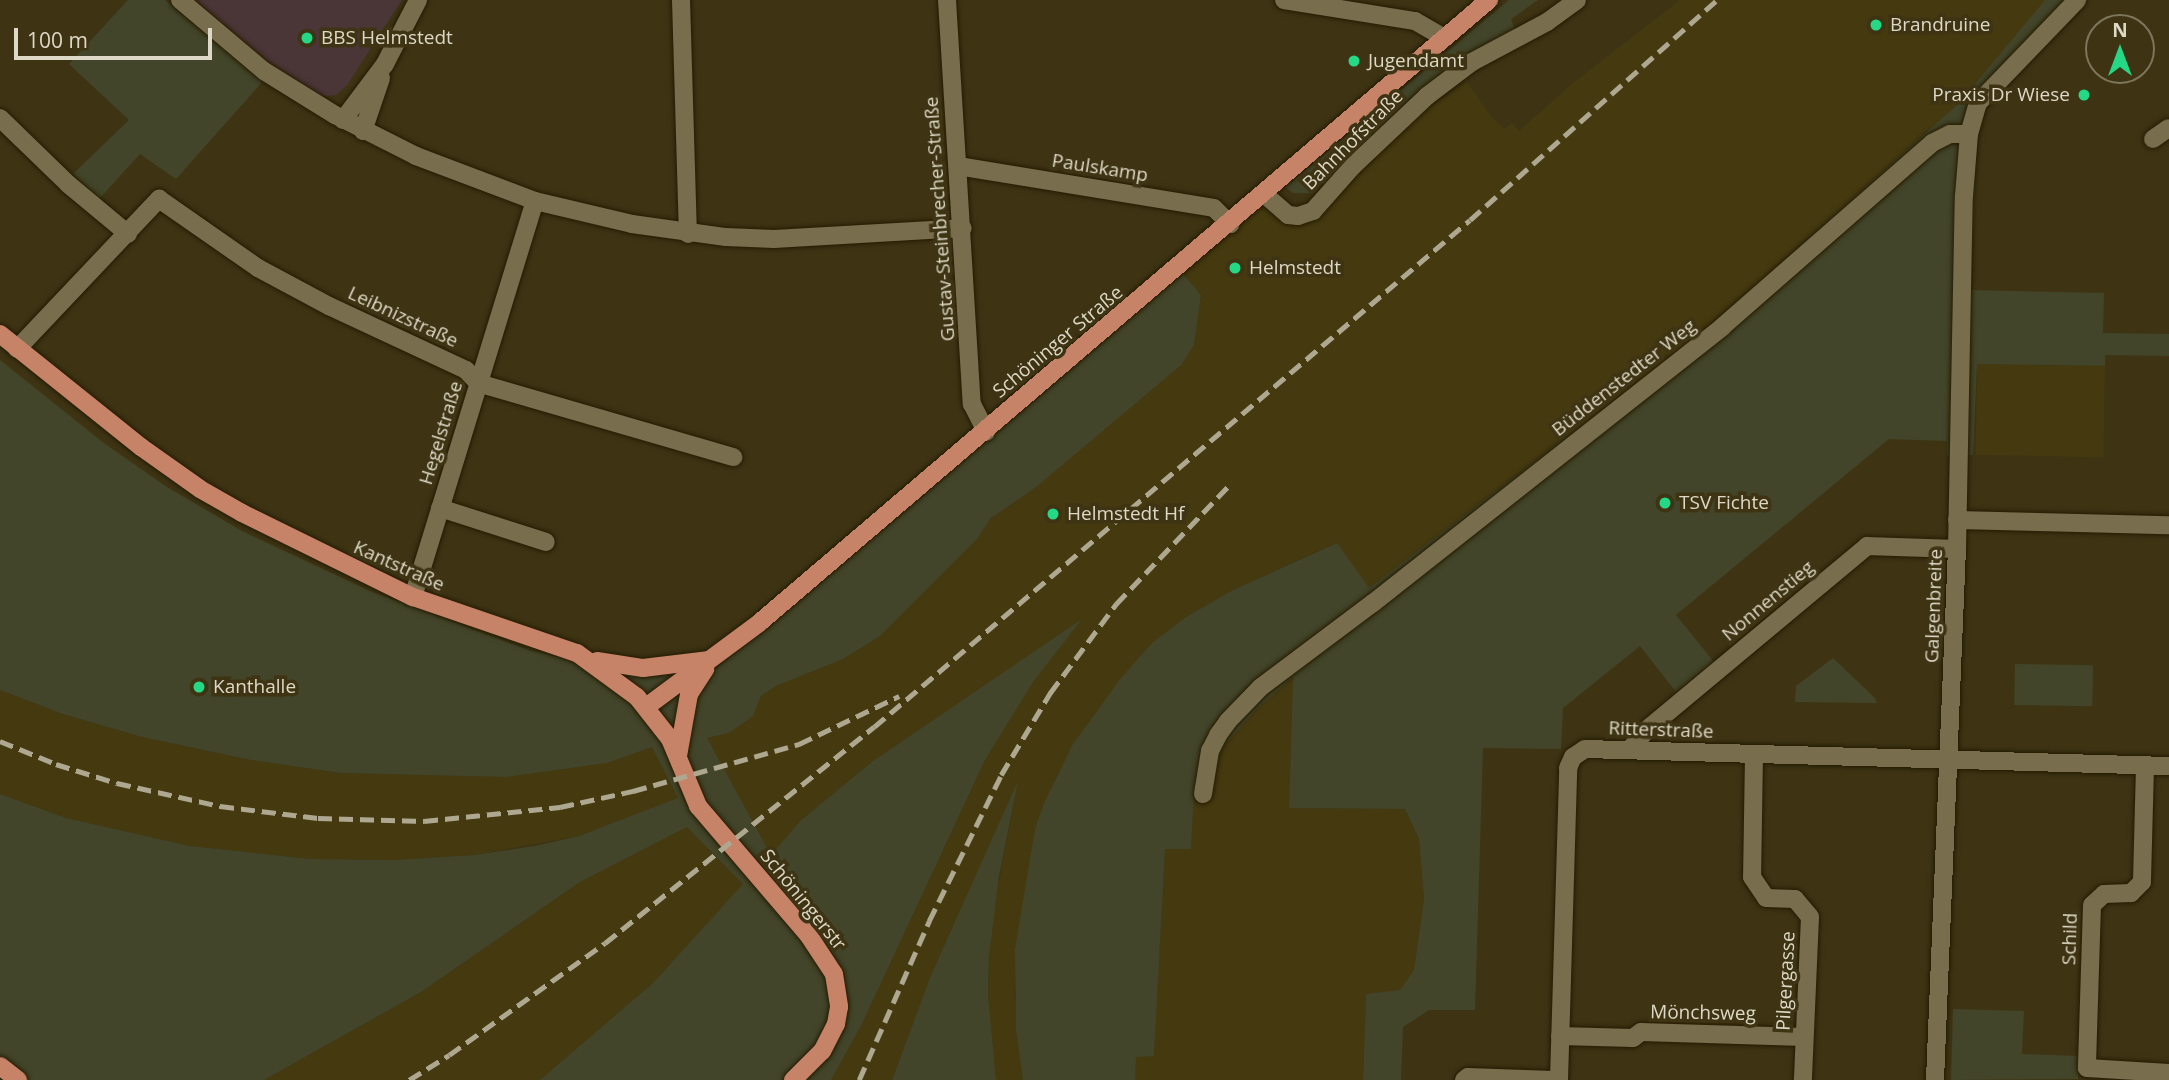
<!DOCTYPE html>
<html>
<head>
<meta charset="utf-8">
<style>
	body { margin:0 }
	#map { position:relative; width:2169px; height:1080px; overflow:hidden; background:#3e3414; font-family:"Open Sans",sans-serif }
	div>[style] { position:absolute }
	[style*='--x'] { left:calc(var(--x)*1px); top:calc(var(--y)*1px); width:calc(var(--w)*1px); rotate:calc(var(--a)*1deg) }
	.built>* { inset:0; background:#453910; transform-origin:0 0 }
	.education>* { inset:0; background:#4b3637 }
	.green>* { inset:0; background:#424529; transform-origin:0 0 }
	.roads { filter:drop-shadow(0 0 2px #251b00) drop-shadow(0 0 2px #251b00) }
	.minor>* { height:18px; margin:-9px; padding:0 9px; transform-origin:9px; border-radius:9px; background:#786d4c }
	.major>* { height:18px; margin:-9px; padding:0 9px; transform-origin:9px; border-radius:9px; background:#c68367 }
	.rail>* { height:4.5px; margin-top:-2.25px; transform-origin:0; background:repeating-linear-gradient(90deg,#afa891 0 14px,transparent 0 21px) }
	.dots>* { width:19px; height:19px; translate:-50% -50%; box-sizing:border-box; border:4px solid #3e3414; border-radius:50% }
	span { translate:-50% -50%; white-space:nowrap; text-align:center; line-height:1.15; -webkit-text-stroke:7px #3e3414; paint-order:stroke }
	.poi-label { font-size:19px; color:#ded8c6 }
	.left { translate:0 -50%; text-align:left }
	.right { translate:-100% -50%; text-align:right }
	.street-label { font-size:19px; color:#ded8c6 }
	.north { position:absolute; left:2085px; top:14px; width:70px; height:70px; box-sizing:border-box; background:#3e3414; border:2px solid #7e765b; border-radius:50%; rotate:0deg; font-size:19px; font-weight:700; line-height:28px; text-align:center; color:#ded8c6 }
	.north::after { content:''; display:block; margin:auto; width:24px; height:32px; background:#24d886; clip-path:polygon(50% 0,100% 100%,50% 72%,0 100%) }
	.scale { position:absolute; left:14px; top:28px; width:198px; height:32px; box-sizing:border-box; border:4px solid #ded8c6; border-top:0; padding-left:9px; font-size:21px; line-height:24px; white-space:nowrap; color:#ded8c6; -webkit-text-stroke:5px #3e3414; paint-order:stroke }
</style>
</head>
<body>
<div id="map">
	<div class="built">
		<div style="clip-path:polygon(1680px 0,2045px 0,1959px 103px,1706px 330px,1368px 589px,1336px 543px,1233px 590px,1186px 617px,1152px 643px,1091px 719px,1057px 775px,1035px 829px,1014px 992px,1023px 1080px,996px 1080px,988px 994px,991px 926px,1017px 785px,931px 975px,892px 1080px,831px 1080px,861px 1026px,985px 760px,1033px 682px,1080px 621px,873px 761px,800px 821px,771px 855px,706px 738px,729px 733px,752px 716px,761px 696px,776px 686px,843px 659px,880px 636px,977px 539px,991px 518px,1035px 488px,1194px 345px,1201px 295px,1182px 273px,1271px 198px,1293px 213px,1306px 210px,1399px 129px,1467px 82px,1491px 117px,1504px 129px,1512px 123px,1519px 131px,1573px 83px)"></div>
		<div style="left:1977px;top:364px;width:128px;height:91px;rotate:1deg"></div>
		<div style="clip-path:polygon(1293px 677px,1289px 808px,1405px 809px,1419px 839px,1424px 899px,1414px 970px,1400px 990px,1366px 995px,1363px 1080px,1135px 1080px,1135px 1056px,1154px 1056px,1165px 848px,1194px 789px,1216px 762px,1222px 748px,1257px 709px)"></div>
		<div style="clip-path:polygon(0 690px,63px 714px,142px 737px,251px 760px,341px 773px,507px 777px,607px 763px,652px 747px,679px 799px,579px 836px,474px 855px,395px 860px,311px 859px,190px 846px,66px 818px,0 794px)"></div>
		<div style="clip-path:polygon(687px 827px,744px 884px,653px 983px,540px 1080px,264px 1080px,421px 992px,580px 882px)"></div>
	</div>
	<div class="education">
		<div style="clip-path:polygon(192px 0,402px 0,347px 85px,336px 95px,328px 96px,317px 94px,267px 66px)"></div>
	</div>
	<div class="green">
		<div style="clip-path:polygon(128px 0,165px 0,263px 81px,176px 179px,140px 154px,99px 199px,73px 174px,129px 120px,69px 64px)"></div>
		<div style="clip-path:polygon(1509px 0,1538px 0,1511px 19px,1515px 30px,1425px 85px,1309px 193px,1293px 193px,1285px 187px)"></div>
		<div style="clip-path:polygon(2045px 0,2087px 0,1956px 133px,1976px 159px,1971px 290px,2104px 293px,2103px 333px,2169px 334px,2169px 356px,2105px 355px,2105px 366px,1977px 364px,1973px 455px,1947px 456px,1947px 441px,1889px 439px,1676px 615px,1714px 662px,1676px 692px,1640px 646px,1563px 708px,1561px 749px,1483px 748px,1475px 1010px,1429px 1010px,1403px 1027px,1401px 1080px,1363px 1080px,1366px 994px,1400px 990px,1414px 970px,1424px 899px,1419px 839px,1405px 809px,1289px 808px,1293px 677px,1257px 709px,1222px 748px,1211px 788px,1194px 789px,1191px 849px,1165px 849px,1154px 1056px,1136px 1057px,1135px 1080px,1023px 1080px,1016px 1029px,1015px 949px,1035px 829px,1044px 803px,1073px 744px,1121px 678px,1152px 643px,1186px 617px,1233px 590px,1337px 543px,1369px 588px,1706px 330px,1959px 103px)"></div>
		<div style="clip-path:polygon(1182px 273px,1201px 295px,1194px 345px,1181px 365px,1035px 488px,991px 518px,977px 539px,880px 636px,843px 659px,776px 686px,761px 696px,753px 716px,729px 733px,707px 738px,771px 855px,800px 821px,873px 761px,1082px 619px,1033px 682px,985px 760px,861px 1026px,831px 1080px,540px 1080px,653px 983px,743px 884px,687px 827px,580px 882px,421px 992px,264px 1080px,0 1080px,0 794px,66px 818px,190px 846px,311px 859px,395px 860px,474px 855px,535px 846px,579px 836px,678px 798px,652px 747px,607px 763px,507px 777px,341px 773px,251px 760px,142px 737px,63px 714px,0 690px,0 360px,105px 444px,167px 487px,242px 531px,370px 591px,531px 651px,638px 675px,712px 672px)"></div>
		<div style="clip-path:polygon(1833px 658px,1875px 698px,1877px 703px,1795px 702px,1796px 686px)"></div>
		<div style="left:2015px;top:664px;width:78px;height:41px;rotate:1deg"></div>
		<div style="clip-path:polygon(1018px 781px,999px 876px,989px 957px,988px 994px,996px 1080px,892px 1080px,931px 975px)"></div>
		<div style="clip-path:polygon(1953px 1009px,2024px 1011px,2022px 1054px,2079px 1056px,2078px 1079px,1951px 1080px)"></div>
	</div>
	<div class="roads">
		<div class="minor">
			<div style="--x:180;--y:0;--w:110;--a:40.2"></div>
			<div style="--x:264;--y:71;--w:84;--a:31.8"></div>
			<div style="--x:335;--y:115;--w:91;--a:26.8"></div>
			<div style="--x:416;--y:156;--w:127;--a:20.7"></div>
			<div style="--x:535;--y:201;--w:100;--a:13.3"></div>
			<div style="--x:632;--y:224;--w:95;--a:7.9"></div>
			<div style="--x:726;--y:237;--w:48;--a:2.4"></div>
			<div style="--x:774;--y:239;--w:189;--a:-3.3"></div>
			<div style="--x:681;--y:0;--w:234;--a:88.3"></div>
			<div style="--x:947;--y:0;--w:405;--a:86.5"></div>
			<div style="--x:972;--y:404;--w:31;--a:63"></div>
			<div style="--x:1284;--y:0;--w:133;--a:9.1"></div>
			<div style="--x:1415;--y:21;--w:34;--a:30"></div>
			<div style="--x:0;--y:118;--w:95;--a:44.1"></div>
			<div style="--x:68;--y:184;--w:78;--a:39.8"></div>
			<div style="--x:343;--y:120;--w:70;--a:-53.1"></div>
			<div style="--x:385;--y:64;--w:72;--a:-62.7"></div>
			<div style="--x:363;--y:131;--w:56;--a:-71.2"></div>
			<div style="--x:2153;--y:139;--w:19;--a:-35"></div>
			<div style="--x:958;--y:166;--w:259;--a:9.3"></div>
			<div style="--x:1214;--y:208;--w:23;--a:45"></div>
			<div style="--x:1264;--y:194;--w:32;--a:41"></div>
			<div style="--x:1288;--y:215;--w:10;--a:6"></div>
			<div style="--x:1298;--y:216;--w:16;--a:-18"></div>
			<div style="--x:1313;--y:211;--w:60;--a:-48.4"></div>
			<div style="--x:1353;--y:166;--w:102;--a:-43.4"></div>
			<div style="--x:1427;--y:96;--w:56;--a:-37.1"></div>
			<div style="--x:1472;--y:62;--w:85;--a:-28.1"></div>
			<div style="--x:1547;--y:22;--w:37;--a:-36"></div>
			<div style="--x:17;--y:349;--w:207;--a:-46.6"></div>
			<div style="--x:159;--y:199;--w:121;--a:34.9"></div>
			<div style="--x:258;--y:268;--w:81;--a:28.2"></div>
			<div style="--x:329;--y:306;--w:151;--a:25"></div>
			<div style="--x:466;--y:370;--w:18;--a:47"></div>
			<div style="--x:478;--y:383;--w:266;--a:16.2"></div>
			<div style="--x:440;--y:508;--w:111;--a:17.8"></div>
			<div style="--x:1957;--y:520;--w:212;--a:1.4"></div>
			<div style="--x:413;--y:597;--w:414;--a:-72.9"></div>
			<div style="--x:1629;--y:750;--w:31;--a:-48"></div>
			<div style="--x:1650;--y:727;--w:283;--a:-39.8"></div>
			<div style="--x:1867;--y:546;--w:90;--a:1.9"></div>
			<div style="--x:1754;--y:754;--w:123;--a:90.9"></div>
			<div style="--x:1752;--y:877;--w:25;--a:56"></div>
			<div style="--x:1766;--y:898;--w:29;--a:2"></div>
			<div style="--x:1795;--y:899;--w:23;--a:50"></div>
			<div style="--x:1810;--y:917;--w:163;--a:92.5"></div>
			<div style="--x:2145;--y:766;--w:116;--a:91.5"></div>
			<div style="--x:2142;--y:882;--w:16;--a:135"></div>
			<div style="--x:2131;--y:893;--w:27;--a:178"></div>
			<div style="--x:2104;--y:894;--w:16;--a:137"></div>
			<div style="--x:2092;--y:905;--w:163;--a:91.8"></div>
			<div style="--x:2087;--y:1068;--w:82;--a:3.5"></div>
			<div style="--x:1203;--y:794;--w:44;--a:-80.8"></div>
			<div style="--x:1210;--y:751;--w:18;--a:-63"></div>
			<div style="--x:1218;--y:735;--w:17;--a:-54"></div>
			<div style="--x:1228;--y:721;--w:47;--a:-45.9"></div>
			<div style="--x:1261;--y:687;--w:140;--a:-36.9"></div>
			<div style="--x:1373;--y:603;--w:445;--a:-38.3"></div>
			<div style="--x:1722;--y:327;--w:279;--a:-41.2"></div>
			<div style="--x:1932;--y:143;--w:20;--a:-27"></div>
			<div style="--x:1950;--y:134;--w:19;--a:0"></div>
			<div style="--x:1560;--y:1036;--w:73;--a:1.6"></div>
			<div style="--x:1633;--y:1038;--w:10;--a:-37"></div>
			<div style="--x:1641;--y:1032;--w:163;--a:1.8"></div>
			<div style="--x:1464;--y:1080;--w:5;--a:-37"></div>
			<div style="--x:1468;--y:1077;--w:85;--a:2"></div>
			<div style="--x:1559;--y:1080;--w:312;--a:-88.3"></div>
			<div style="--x:1568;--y:768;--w:12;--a:-66"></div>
			<div style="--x:1573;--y:757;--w:14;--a:-34"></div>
			<div style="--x:1585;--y:749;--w:584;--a:1.67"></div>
			<div style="--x:1935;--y:1080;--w:531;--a:-87.63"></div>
			<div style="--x:1957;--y:549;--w:353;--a:-88.9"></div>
			<div style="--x:1964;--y:196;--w:62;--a:-85.4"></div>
			<div style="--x:1969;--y:134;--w:32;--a:-74"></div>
			<div style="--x:1978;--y:103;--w:143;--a:-46.1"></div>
		</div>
		<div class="major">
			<div style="--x:0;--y:334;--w:181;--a:38.7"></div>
			<div style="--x:141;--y:447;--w:72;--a:35.4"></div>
			<div style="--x:200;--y:489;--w:48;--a:29.7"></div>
			<div style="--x:242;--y:513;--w:191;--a:26.2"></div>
			<div style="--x:413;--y:597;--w:173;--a:18.9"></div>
			<div style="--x:577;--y:653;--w:74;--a:36.3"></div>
			<div style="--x:637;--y:697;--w:53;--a:51.8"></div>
			<div style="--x:670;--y:739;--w:73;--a:67.3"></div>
			<div style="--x:698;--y:806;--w:171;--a:49.5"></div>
			<div style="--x:809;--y:936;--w:45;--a:56.7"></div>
			<div style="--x:834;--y:974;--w:33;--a:81"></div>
			<div style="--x:839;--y:1007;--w:17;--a:100"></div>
			<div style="--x:836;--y:1024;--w:30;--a:117"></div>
			<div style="--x:822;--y:1051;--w:41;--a:135"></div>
			<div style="--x:597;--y:661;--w:47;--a:8.7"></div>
			<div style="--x:643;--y:668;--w:65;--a:-7"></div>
			<div style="--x:646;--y:707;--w:141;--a:-36.6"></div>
			<div style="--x:759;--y:623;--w:960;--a:-40.48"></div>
			<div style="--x:678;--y:756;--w:63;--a:-79.9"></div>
			<div style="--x:689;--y:694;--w:30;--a:-57"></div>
			<div style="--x:0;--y:1066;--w:23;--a:38"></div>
		</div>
	</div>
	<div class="rail">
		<div style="--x:0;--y:741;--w:61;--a:22.3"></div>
		<div style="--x:56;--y:764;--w:64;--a:17.3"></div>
		<div style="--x:117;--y:783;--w:106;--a:12.6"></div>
		<div style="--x:220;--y:806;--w:99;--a:7"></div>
		<div style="--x:318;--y:818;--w:106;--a:1.6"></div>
		<div style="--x:424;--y:821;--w:137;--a:-5.9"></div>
		<div style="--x:560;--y:807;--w:75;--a:-12.4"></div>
		<div style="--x:633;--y:791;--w:173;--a:-15.8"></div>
		<div style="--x:799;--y:744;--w:111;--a:-25.6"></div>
		<div style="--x:409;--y:1080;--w:47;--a:-32"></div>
		<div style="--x:449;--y:1055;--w:192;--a:-35.7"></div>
		<div style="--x:605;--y:943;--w:345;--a:-38.8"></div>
		<div style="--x:874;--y:727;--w:782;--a:-40.39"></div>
		<div style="--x:1470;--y:220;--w:331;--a:-41.7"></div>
		<div style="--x:859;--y:1080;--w:174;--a:-66.2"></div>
		<div style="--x:929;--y:921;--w:163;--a:-63.7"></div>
		<div style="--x:1001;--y:775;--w:96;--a:-59.1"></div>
		<div style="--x:1050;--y:693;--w:111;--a:-53.4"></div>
		<div style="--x:1116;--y:604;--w:168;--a:-46.4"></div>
	</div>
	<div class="dots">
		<div style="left:1876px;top:25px;background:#24d886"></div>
		<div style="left:307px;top:38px;background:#24d886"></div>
		<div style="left:1354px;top:61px;background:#24d886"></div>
		<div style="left:2084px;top:95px;background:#24d886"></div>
		<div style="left:1235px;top:268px;background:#24d886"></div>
		<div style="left:1665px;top:503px;background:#24d886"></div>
		<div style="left:1053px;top:514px;background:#24d886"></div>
		<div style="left:199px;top:687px;background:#24d886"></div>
	</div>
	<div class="poi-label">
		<span class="left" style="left:1890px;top:25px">Brandruine</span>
		<span class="left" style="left:321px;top:38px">BBS Helmstedt</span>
		<span class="left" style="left:1368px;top:61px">Jugendamt</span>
		<span class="right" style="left:2070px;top:95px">Praxis Dr Wiese</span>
		<span class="left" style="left:1249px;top:268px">Helmstedt</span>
		<span class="left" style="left:1679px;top:503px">TSV Fichte</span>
		<span class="left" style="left:1067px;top:514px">Helmstedt Hf</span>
		<span class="left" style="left:213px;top:687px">Kanthalle</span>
	</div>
	<div class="street-label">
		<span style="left:1353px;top:140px;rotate:-45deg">Bahnhofstraße</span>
		<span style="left:1100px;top:168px;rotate:9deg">Paulskamp</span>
		<span style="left:940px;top:219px;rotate:-94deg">Gustav-Steinbrecher-Straße</span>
		<span style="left:403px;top:317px;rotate:25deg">Leibnizstraße</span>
		<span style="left:1058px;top:342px;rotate:-40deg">Schöninger Straße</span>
		<span style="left:1624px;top:378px;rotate:-38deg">Büddenstedter Weg</span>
		<span style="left:441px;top:433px;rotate:-73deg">Hegelstraße</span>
		<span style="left:399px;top:566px;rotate:24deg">Kantstraße</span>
		<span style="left:1768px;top:601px;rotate:-40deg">Nonnenstieg</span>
		<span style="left:1934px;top:606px;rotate:-88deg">Galgenbreite</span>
		<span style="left:1661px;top:730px;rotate:2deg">Ritterstraße</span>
		<span style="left:803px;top:900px;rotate:51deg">Schöningerstr</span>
		<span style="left:2070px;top:939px;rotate:-88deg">Schild</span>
		<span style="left:1786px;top:981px;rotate:-87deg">Pilgergasse</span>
		<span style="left:1703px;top:1013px;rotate:1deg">Mönchsweg</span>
	</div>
	<div class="north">N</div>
	<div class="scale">100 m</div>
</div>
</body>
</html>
